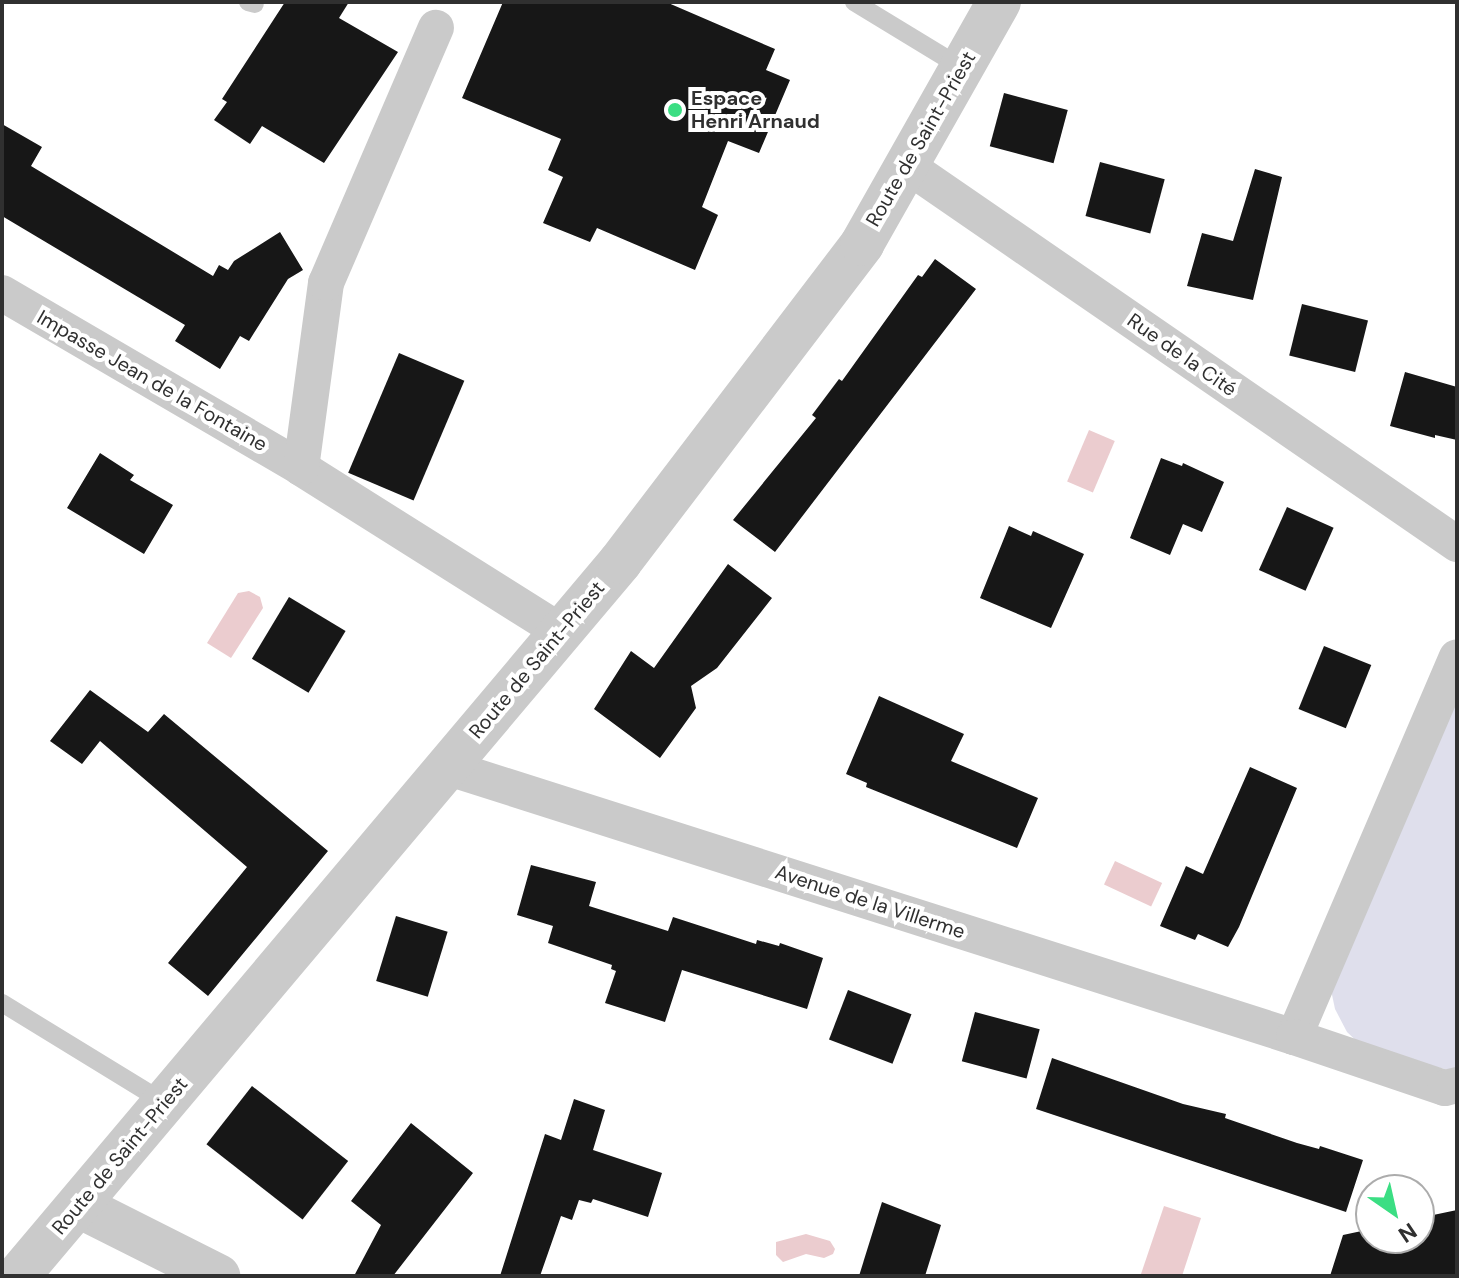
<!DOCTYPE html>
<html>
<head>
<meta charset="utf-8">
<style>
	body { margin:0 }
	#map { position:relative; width:1459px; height:1278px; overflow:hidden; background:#fff; font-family:"DM Sans",sans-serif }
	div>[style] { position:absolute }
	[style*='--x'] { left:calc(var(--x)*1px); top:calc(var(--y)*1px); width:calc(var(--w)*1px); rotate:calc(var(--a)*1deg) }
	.green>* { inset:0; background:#dfdfec }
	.water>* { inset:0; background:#ebcccf; transform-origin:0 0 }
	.building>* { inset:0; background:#171717; transform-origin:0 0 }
	.service>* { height:18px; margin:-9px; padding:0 9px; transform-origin:9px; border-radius:9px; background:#cacaca }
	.minor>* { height:36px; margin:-18px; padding:0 18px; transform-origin:18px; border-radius:18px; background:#cacaca }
	.tertiary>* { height:44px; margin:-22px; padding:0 22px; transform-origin:22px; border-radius:22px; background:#cacaca }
	.dots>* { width:22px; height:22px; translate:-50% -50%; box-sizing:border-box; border:4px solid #fff; border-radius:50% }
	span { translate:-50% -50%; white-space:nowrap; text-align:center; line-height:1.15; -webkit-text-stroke:8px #fff; paint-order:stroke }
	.poi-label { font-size:20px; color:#303030; font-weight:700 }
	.left { translate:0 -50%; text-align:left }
	.street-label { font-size:20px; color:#303030 }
	.frame { position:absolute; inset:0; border:4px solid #303030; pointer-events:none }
	.north { position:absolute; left:1355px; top:1174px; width:80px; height:80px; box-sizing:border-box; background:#fff; border:2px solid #acacac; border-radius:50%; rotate:146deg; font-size:22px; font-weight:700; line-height:32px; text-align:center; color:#303030 }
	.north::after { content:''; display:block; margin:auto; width:28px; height:36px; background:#3bde83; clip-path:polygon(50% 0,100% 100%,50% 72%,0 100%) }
</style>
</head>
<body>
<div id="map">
	<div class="green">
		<div style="clip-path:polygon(1457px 693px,1457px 1072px,1366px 1050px,1347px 1032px,1335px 1009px,1331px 990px)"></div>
	</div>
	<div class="water">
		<div style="left:1089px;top:430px;width:28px;height:56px;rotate:23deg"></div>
		<div style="clip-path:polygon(249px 591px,260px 597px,263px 608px,231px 658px,207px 643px,238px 593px)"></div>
		<div style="left:1115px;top:861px;width:52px;height:26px;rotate:25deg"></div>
		<div style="clip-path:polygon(1164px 1206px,1201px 1218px,1182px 1276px,1141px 1274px)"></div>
		<div style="clip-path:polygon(806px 1234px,830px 1241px,835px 1249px,833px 1254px,824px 1258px,806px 1254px,783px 1262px,776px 1255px,776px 1242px)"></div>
	</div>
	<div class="building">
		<div style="clip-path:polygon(285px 2px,349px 2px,339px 18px,398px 52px,324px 163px,262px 126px,250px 144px,214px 120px,227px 102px,222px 99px)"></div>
		<div style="clip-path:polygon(503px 2px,666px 2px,775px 49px,766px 70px,790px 80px,759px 153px,728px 141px,702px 207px,718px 215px,695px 270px,597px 228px,590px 242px,543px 223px,563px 177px,548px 170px,561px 139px,462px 98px)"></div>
		<div style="left:1004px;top:93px;width:66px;height:55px;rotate:15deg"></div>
		<div style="clip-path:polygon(2px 124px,42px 147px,31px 166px,213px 276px,219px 265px,228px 270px,234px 261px,280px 232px,303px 270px,288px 279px,249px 341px,240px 336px,220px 369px,175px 341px,185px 325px,2px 216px)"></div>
		<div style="left:1100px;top:162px;width:67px;height:56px;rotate:15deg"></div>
		<div style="clip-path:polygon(1255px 169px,1282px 177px,1253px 300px,1187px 286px,1202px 233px,1233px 241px)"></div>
		<div style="clip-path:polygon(935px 259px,976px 289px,775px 552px,733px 520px,816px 418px,812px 415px,839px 379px,842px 381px,918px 275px,922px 277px)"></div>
		<div style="left:1302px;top:304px;width:68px;height:53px;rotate:14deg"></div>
		<div style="left:399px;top:353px;width:71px;height:130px;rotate:23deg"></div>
		<div style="clip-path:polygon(1405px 372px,1457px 387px,1457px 440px,1435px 435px,1435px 438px,1390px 426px)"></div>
		<div style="clip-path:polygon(100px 453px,134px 475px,130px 480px,173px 505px,144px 554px,67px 508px)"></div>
		<div style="clip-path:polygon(1161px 458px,1182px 466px,1183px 463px,1224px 482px,1202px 532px,1183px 524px,1170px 555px,1130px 538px)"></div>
		<div style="left:1287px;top:507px;width:51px;height:69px;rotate:24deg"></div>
		<div style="clip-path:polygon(1009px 526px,1031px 536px,1033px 531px,1084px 554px,1051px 628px,980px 598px)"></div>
		<div style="clip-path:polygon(728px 564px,772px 598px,717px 668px,691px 686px,696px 708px,660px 758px,594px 709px,631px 651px,654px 668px)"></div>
		<div style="left:289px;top:597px;width:66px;height:72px;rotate:31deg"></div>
		<div style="left:1324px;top:646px;width:51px;height:68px;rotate:22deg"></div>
		<div style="clip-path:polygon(90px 690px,148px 732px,164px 714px,328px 851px,208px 996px,168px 963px,247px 867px,100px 741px,82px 764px,50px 741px)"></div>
		<div style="clip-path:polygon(879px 696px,964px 734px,951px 761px,1038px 798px,1017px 848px,866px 787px,867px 783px,846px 774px)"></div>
		<div style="clip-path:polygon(1250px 767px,1297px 788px,1239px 927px,1228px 947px,1198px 934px,1195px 940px,1160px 926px,1186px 866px,1203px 874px)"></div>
		<div style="clip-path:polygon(531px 865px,596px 882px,589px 906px,668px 931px,673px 917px,756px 944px,757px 940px,779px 946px,780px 943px,823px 958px,807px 1009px,682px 970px,665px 1022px,605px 1003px,616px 971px,611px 969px,612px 965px,548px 943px,553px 926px,517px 915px)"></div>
		<div style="left:396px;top:916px;width:54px;height:68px;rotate:17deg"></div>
		<div style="left:848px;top:990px;width:68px;height:53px;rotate:21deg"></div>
		<div style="left:975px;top:1012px;width:67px;height:51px;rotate:15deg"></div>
		<div style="clip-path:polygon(1052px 1058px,1183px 1104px,1226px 1114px,1225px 1118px,1297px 1143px,1319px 1149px,1320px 1146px,1363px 1160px,1346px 1212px,1036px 1109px)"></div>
		<div style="left:252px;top:1086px;width:122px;height:74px;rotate:38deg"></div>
		<div style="clip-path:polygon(574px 1099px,605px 1110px,593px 1150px,662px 1173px,648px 1217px,593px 1199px,591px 1203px,579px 1200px,572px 1220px,561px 1216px,540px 1276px,500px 1276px,545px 1134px,561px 1140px)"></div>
		<div style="clip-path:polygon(411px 1123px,473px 1173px,393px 1276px,354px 1276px,381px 1225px,351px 1201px)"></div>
		<div style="clip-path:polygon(882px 1202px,941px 1225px,925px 1276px,859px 1276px)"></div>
		<div style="clip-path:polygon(1457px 1210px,1457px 1276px,1330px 1276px,1343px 1235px,1371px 1229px,1371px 1238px,1419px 1238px,1419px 1218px)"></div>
	</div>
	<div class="service">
		<div style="--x:248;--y:2;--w:7;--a:16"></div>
		<div style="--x:854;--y:2;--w:125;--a:31.3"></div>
		<div style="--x:2;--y:1003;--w:191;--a:31.5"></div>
	</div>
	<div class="minor">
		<div style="--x:906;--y:165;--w:669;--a:34.52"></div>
		<div style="--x:2;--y:293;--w:346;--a:30.3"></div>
		<div style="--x:301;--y:468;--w:307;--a:32.2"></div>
		<div style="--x:301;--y:468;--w:187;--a:-82.3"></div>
		<div style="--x:326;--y:283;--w:278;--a:-66.7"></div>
		<div style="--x:446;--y:767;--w:890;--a:17.66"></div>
		<div style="--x:1294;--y:1037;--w:413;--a:-66.8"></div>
		<div style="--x:1294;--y:1037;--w:159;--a:18.7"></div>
		<div style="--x:1445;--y:1088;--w:12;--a:-14"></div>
	</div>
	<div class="tertiary">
		<div style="--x:79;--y:1206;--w:156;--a:26.7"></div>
		<div style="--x:18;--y:1276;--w:934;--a:-49.86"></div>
		<div style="--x:620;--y:562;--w:400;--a:-52.7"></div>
		<div style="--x:862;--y:244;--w:278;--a:-60.5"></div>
	</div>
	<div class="dots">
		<div style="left:675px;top:110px;background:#3bde83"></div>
	</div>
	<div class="poi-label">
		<span class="left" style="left:691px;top:110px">Espace<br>Henri Arnaud</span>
	</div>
	<div class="street-label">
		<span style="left:921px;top:139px;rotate:-60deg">Route de Saint-Priest</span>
		<span style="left:1182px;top:355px;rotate:35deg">Rue de la Cité</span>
		<span style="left:152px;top:381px;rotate:30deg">Impasse Jean de la Fontaine</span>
		<span style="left:537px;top:660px;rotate:-50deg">Route de Saint-Priest</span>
		<span style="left:870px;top:902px;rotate:18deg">Avenue de la Villerme</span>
		<span style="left:120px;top:1156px;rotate:-50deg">Route de Saint-Priest</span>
	</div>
	<div class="frame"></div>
	<div class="north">N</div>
</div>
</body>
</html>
